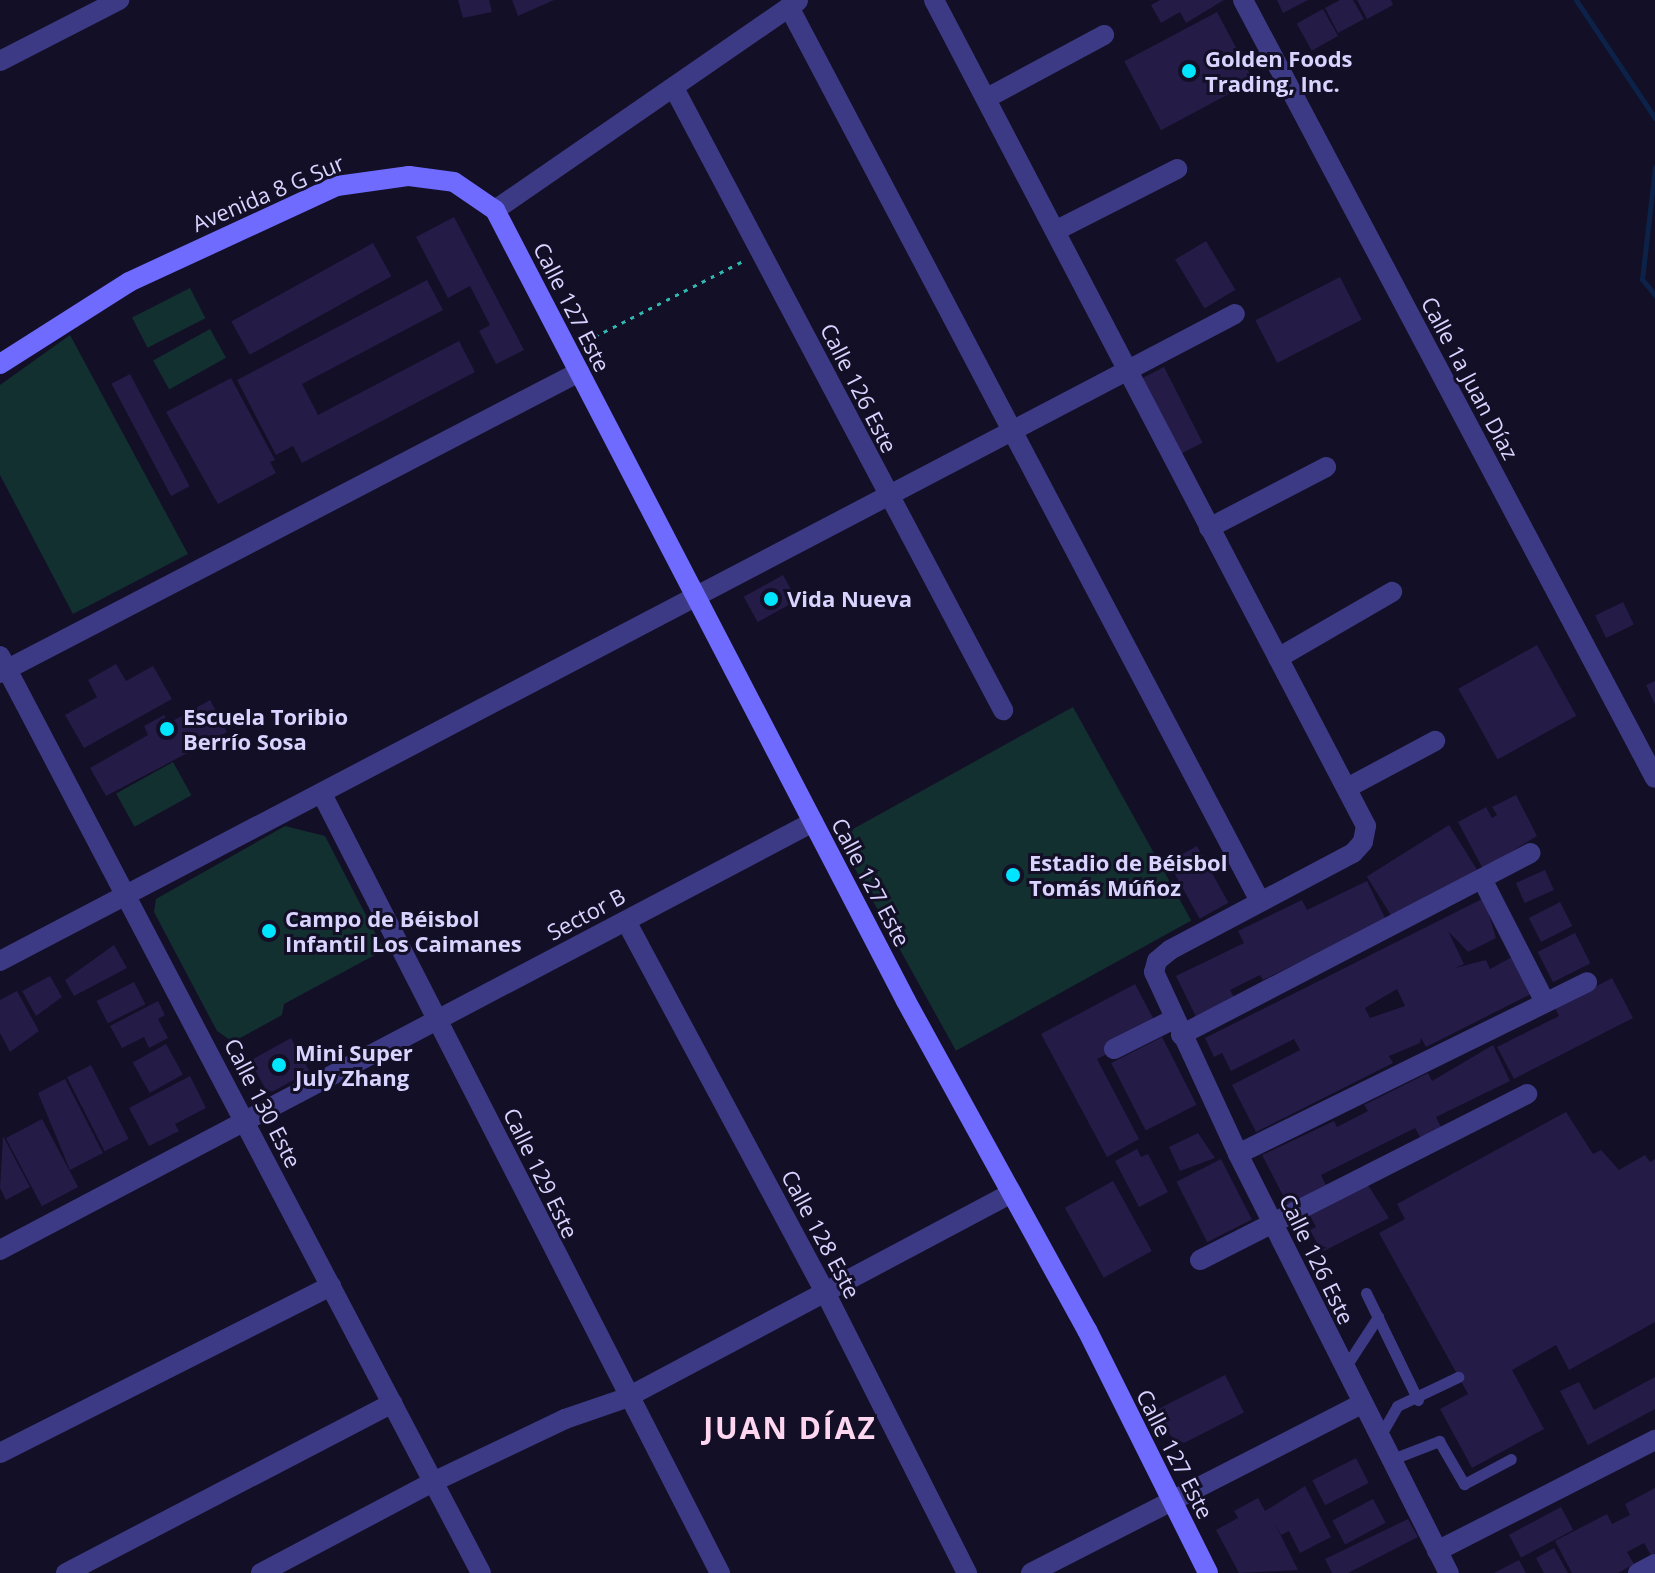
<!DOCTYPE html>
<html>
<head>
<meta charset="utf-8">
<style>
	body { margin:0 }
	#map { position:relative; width:1655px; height:1573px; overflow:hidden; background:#130f26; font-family:"Open Sans",sans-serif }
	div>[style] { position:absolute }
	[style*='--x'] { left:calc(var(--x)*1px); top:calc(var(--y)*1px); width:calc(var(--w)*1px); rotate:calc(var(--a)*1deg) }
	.green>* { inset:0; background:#12302f; transform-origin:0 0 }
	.stream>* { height:5px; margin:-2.5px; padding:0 2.5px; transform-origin:2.5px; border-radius:2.5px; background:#0c2248 }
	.building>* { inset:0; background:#241b47; transform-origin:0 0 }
	.path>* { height:3px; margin-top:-1.5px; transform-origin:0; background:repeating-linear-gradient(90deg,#2fb8b0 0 4px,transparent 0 10px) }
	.lane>* { height:11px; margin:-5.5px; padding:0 5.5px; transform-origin:5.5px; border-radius:5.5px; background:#3d3a85 }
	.street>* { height:20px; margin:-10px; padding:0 10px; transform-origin:10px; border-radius:10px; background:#3d3a85 }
	.secondary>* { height:20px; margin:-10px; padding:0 10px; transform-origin:10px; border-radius:10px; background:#6f6bff }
	.dots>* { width:22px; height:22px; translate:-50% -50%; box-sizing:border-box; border:4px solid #130f26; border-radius:50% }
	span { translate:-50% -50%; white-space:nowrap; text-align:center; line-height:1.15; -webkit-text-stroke:6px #130f26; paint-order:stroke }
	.poi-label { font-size:22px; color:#d9d4ff; font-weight:700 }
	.left { translate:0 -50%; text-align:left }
	.street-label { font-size:22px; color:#d9d4ff }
	.district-label { font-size:30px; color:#ffd6f0; font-weight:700; letter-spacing:2px }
</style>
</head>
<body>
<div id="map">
	<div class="green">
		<div style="left:190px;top:288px;width:34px;height:65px;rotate:63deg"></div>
		<div style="left:210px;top:329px;width:33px;height:65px;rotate:61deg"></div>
		<div style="clip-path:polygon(70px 335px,188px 554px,73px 614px,0 475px,0 385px)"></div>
		<div style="left:1073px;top:707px;width:244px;height:269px;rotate:61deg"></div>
		<div style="left:173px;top:762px;width:38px;height:65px;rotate:61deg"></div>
		<div style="clip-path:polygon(285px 826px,325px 836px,384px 950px,284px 1004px,282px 1015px,233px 1042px,217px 1031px,154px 912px,156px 899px)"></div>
	</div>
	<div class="stream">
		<div style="--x:1576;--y:0;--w:142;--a:56.2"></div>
		<div style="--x:1655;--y:167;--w:113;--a:96.6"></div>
		<div style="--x:1642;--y:279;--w:21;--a:51"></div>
	</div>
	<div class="building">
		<div style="clip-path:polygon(458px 0,489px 0,492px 12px,463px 18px)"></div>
		<div style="clip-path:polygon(512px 0,554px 0,518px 16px)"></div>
		<div style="clip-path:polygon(1160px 0,1224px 0,1186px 23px,1180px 12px,1161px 23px,1151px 5px)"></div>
		<div style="clip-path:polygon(1277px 0,1308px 0,1283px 13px)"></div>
		<div style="clip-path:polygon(1340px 0,1353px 0,1364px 19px,1338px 33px,1325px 8px)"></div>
		<div style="clip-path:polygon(1357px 0,1391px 0,1393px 5px,1367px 19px)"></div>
		<div style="left:1323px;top:9px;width:31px;height:30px;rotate:61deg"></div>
		<div style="left:1217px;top:12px;width:78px;height:105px;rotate:62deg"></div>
		<div style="clip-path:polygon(454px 217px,524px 350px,496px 364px,479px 331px,490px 325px,470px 286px,448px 298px,416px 237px)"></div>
		<div style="left:1206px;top:241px;width:57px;height:36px;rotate:59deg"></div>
		<div style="left:373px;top:243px;width:38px;height:162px;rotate:61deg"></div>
		<div style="left:1340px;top:277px;width:48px;height:95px;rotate:63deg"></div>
		<div style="clip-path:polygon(427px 280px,443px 310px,302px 384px,318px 415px,459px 341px,475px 372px,302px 463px,293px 446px,276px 455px,237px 380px)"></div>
		<div style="left:1164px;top:367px;width:85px;height:28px;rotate:63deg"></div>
		<div style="left:130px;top:374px;width:127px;height:21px;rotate:62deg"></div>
		<div style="clip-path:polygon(231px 378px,275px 460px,270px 462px,276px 473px,218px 504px,166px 412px)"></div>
		<div style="left:783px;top:575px;width:29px;height:45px;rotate:61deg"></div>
		<div style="left:1623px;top:602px;width:25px;height:31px;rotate:64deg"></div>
		<div style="left:1537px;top:645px;width:81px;height:90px;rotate:61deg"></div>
		<div style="clip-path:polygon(116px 664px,126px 681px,153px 666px,172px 699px,84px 748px,65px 715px,97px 697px,88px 680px)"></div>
		<div style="clip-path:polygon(1655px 681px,1655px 705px,1646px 685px)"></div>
		<div style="clip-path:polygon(210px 700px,227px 732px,106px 796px,90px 768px,148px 735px,144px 726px,164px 715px,169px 723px)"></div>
		<div style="clip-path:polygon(1516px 795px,1537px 836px,1483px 869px,1458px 822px,1486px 807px,1492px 818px,1497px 815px,1492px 807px)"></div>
		<div style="left:1449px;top:825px;width:54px;height:97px;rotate:58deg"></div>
		<div style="left:1197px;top:846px;width:65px;height:33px;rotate:61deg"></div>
		<div style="left:1545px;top:870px;width:22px;height:32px;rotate:66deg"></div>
		<div style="clip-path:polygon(1367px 881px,1386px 920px,1263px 980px,1260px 975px,1230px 990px,1234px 998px,1196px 1017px,1176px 976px,1244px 943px,1238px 931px,1302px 900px,1307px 910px)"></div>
		<div style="clip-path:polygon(evenodd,1484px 898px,1496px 938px,1468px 952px,1448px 931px,1464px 964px,1455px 968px,1486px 960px,1490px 969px,1512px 957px,1531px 994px,1426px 1047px,1421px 1038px,1420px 1043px,1389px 1056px,1393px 1063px,1256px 1132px,1232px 1085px,1300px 1050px,1294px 1039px,1231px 1071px,1222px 1053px,1214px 1057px,1205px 1038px,1484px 898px,1397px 989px,1405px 1006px,1370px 1018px,1365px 1008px,1397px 989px)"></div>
		<div style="left:1560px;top:902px;width:27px;height:35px;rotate:63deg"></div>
		<div style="left:1575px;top:933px;width:34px;height:42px;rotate:63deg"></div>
		<div style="clip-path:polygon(114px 945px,127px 968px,74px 996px,65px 980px)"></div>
		<div style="clip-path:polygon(50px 976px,62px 997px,36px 1016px,22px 991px)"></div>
		<div style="clip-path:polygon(1612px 978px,1633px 1018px,1514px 1079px,1497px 1047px,1559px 1016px,1555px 1008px)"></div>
		<div style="left:134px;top:982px;width:25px;height:42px;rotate:63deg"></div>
		<div style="clip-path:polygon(1135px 984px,1154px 1020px,1105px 1045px,1109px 1053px,1097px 1059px,1139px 1139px,1107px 1157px,1041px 1034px)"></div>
		<div style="clip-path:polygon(17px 991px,39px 1031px,10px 1052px,0 1033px,0 1000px)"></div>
		<div style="clip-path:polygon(158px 1001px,165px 1015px,158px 1019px,168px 1038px,149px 1048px,144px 1037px,122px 1048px,110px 1026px)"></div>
		<div style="left:1162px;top:1037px;width:76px;height:57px;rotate:63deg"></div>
		<div style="left:291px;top:1038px;width:38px;height:47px;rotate:61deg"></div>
		<div style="left:166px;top:1044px;width:35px;height:38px;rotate:61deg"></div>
		<div style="clip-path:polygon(1493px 1045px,1510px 1081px,1436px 1117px,1442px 1129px,1421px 1139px,1415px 1128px,1321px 1175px,1326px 1185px,1288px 1205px,1262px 1155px,1334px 1121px,1337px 1127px,1368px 1111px,1364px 1105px,1428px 1073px,1432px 1081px)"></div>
		<div style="left:91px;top:1065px;width:83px;height:27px;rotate:63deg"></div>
		<div style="clip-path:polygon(190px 1076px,206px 1108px,175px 1124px,179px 1131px,149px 1146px,129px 1108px)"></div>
		<div style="clip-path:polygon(65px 1079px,103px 1153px,70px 1170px,38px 1093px)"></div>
		<div style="clip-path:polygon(1566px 1112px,1593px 1154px,1601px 1150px,1619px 1170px,1645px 1155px,1650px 1162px,1655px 1159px,1655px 1322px,1569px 1370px,1556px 1345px,1512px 1370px,1544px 1429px,1472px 1468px,1440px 1409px,1468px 1394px,1379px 1233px,1405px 1219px,1397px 1204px)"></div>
		<div style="left:42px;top:1119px;width:77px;height:41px;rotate:62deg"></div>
		<div style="clip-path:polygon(1198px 1133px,1215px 1158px,1180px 1171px,1169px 1147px)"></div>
		<div style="clip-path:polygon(3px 1136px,30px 1187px,6px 1200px,0 1188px)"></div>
		<div style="clip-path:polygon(1137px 1149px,1141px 1157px,1148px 1154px,1168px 1192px,1139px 1207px,1115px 1161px)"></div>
		<div style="left:1221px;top:1159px;width:68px;height:50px;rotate:63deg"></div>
		<div style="clip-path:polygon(1364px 1179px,1389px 1218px,1322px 1252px,1310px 1230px,1316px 1227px,1309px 1214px)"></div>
		<div style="left:1113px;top:1181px;width:80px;height:55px;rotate:61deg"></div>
		<div style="left:1225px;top:1375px;width:42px;height:76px;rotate:63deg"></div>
		<div style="clip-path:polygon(1655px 1377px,1655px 1409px,1588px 1445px,1560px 1391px,1579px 1382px,1594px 1410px)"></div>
		<div style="left:1356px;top:1458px;width:28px;height:49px;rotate:63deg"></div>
		<div style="clip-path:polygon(1305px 1486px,1331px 1537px,1300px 1553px,1289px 1531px,1281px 1535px,1274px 1522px,1298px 1570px,1239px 1573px,1216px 1530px,1238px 1518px,1234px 1511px,1258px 1498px,1265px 1511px)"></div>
		<div style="clip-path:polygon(1655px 1488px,1655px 1553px,1651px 1555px,1644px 1543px,1627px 1552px,1634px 1564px,1618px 1573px,1572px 1573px,1555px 1541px,1607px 1514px,1612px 1524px,1630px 1515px,1625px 1504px)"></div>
		<div style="left:1373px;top:1499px;width:27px;height:46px;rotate:62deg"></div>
		<div style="left:1561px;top:1507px;width:26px;height:59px;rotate:62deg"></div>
		<div style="clip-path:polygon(1408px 1519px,1418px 1537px,1348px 1573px,1332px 1573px,1325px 1559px)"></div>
		<div style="clip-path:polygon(1554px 1548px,1568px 1573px,1544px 1573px,1536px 1558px)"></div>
		<div style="clip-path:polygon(1519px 1560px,1526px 1573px,1494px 1573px)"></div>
	</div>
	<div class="path">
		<div style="--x:586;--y:341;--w:176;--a:-27"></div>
	</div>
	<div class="lane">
		<div style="--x:1366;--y:1293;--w:119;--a:64.1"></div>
		<div style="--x:1346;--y:1366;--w:59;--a:-56.9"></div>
		<div style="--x:1380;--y:1436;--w:34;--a:-60"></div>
		<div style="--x:1397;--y:1406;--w:68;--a:-25.4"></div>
		<div style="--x:1390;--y:1460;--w:53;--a:-21.2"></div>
		<div style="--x:1439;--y:1441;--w:50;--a:59.8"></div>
		<div style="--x:1464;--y:1484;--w:53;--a:-28"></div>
	</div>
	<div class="street">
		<div style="--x:934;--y:0;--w:932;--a:62.39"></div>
		<div style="--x:1366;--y:826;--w:16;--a:101"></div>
		<div style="--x:1363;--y:842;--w:15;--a:132"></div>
		<div style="--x:1353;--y:853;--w:207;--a:152.1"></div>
		<div style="--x:1170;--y:950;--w:17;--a:140"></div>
		<div style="--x:1157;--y:961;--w:11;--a:105"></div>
		<div style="--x:1154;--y:972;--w:200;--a:65.2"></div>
		<div style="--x:1238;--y:1154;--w:469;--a:63.3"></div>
		<div style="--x:1243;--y:0;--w:880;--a:62.1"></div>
		<div style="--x:789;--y:7;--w:1010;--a:62.22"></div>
		<div style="--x:0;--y:61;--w:134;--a:-27.1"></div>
		<div style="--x:674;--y:88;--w:704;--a:62.12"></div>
		<div style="--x:987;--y:98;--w:133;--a:-28.3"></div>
		<div style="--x:495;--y:210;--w:368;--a:-34.6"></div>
		<div style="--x:1057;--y:230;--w:135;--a:-26.9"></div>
		<div style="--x:1209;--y:528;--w:132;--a:-27.5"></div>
		<div style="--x:0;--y:656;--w:1035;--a:62.32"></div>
		<div style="--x:1278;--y:658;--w:132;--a:-30.1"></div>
		<div style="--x:0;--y:673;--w:653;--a:-27.47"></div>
		<div style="--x:1347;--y:788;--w:100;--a:-28.1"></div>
		<div style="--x:322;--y:794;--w:875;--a:62.94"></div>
		<div style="--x:1482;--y:879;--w:138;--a:62.9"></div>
		<div style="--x:626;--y:921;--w:421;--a:61.8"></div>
		<div style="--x:825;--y:1292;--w:315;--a:63.2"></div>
		<div style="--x:0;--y:961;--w:1394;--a:-27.65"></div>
		<div style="--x:1181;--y:1035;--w:394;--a:-27.5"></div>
		<div style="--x:1114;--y:1049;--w:67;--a:-26.6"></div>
		<div style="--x:1238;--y:1154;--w:389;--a:-26.2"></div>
		<div style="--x:0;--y:1250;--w:919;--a:-27.76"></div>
		<div style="--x:1200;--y:1260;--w:367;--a:-26.9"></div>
		<div style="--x:0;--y:1453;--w:371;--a:-26.8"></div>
		<div style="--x:1437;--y:1551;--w:245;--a:-27"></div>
		<div style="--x:66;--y:1573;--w:368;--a:-27.5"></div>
		<div style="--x:261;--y:1573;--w:195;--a:-27.9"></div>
		<div style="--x:433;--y:1482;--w:146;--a:-25.5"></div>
		<div style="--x:565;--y:1419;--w:65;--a:-19"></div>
		<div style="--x:626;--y:1398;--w:437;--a:-28"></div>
		<div style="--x:1031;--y:1573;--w:371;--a:-27.1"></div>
		<div style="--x:1638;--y:1573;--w:19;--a:-28"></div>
	</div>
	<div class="secondary">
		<div style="--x:0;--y:364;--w:153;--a:-32.4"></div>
		<div style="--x:129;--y:282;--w:229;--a:-24.8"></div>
		<div style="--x:337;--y:186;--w:73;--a:-7.9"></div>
		<div style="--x:409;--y:176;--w:45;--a:7.6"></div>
		<div style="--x:454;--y:182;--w:50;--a:34.3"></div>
		<div style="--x:495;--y:210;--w:891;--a:62.54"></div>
		<div style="--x:906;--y:1001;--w:376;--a:61.2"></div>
		<div style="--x:1087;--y:1330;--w:271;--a:63.5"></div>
	</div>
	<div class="dots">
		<div style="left:1189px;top:71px;background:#00e5ff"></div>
		<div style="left:771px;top:599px;background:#00e5ff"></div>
		<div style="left:167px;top:729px;background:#00e5ff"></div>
		<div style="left:1013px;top:875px;background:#00e5ff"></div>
		<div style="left:269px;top:931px;background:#00e5ff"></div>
		<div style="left:279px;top:1065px;background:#00e5ff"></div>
	</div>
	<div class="poi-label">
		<span class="left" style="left:1205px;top:71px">Golden Foods<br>Trading, Inc.</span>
		<span class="left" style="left:787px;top:599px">Vida Nueva</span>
		<span class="left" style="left:183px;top:729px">Escuela Toribio<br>Berrío Sosa</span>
		<span class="left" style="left:1029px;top:875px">Estadio de Béisbol<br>Tomás Múñoz</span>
		<span class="left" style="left:285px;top:931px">Campo de Béisbol<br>Infantil Los Caimanes</span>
		<span class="left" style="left:295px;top:1065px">Mini Super<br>July Zhang</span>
	</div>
	<div class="street-label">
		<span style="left:268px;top:193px;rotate:-23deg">Avenida 8 G Sur</span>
		<span style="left:572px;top:307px;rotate:63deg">Calle 127 Este</span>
		<span style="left:1470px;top:378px;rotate:62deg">Calle 1a Juan Díaz</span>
		<span style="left:859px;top:388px;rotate:63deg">Calle 126 Este</span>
		<span style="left:871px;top:882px;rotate:62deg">Calle 127 Este</span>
		<span style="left:586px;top:914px;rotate:-28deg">Sector B</span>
		<span style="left:263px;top:1103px;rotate:63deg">Calle 130 Este</span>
		<span style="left:541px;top:1173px;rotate:64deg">Calle 129 Este</span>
		<span style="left:821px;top:1234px;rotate:62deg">Calle 128 Este</span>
		<span style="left:1317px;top:1259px;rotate:64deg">Calle 126 Este</span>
		<span style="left:1175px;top:1454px;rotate:63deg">Calle 127 Este</span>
	</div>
	<div class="district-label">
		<span style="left:790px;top:1428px">JUAN DÍAZ</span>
	</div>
</div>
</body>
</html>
